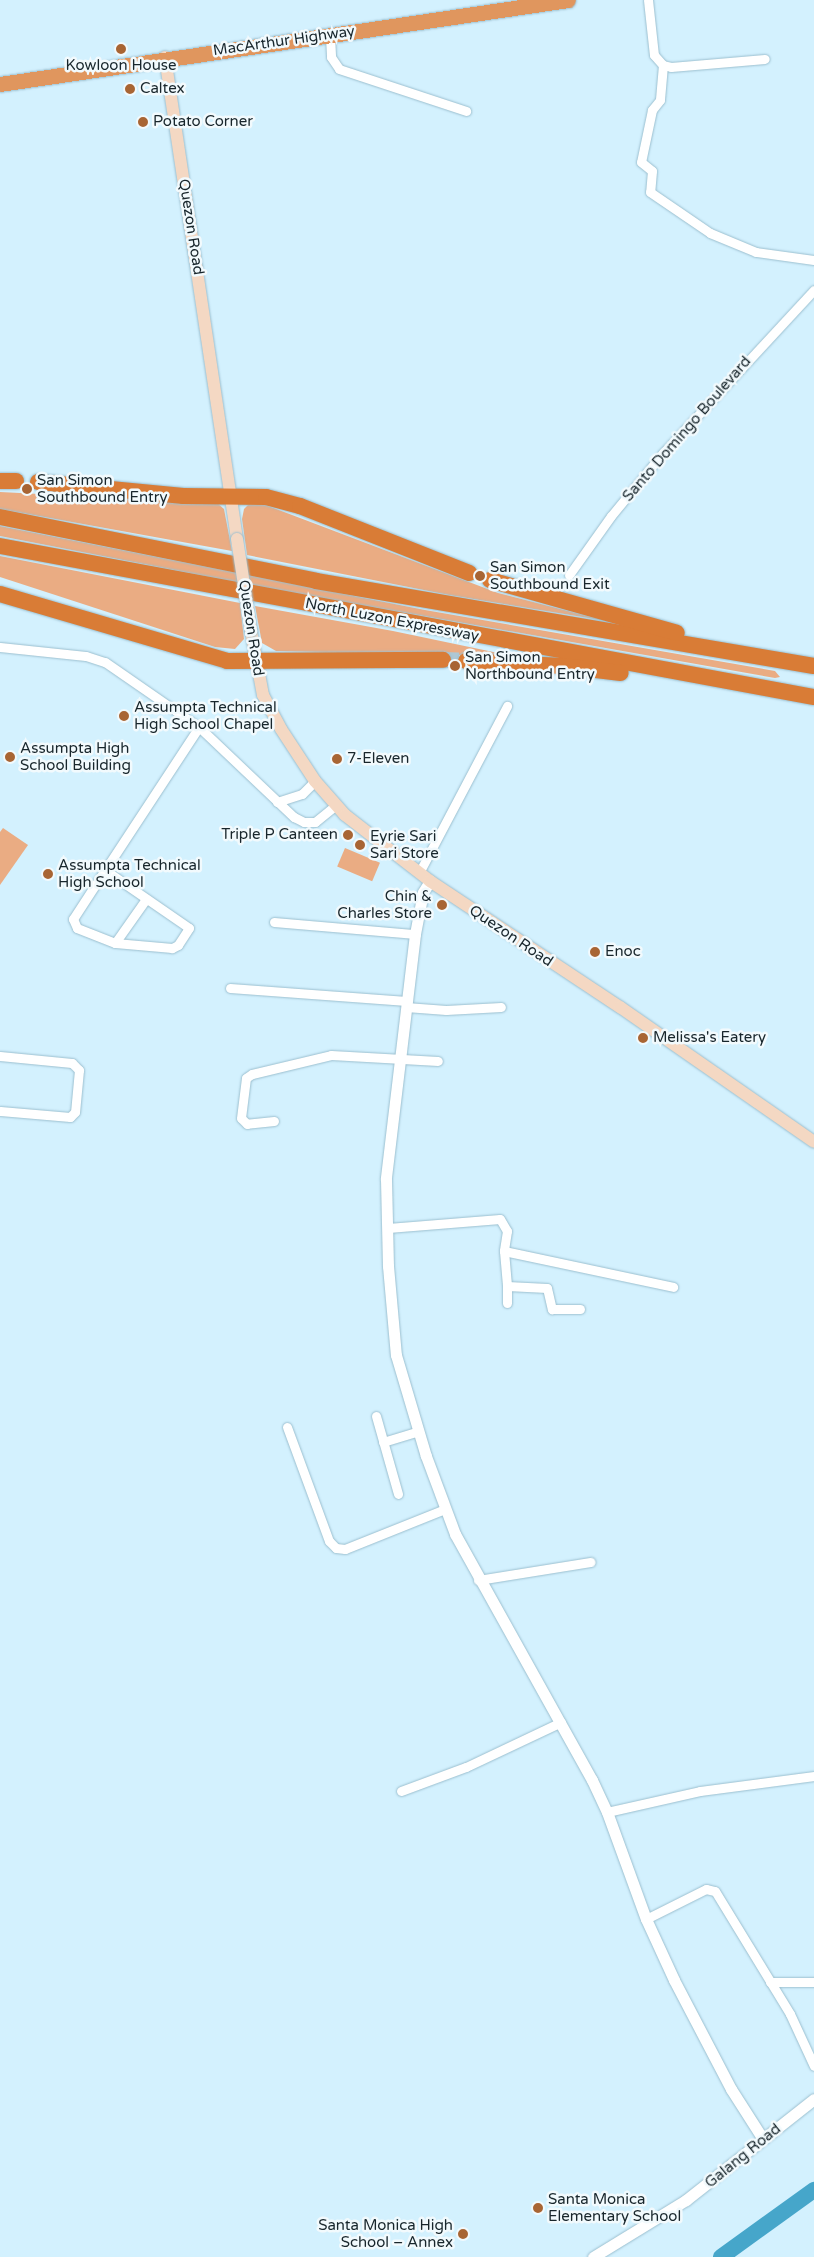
<!DOCTYPE html>
<html>
<head>
<meta charset="utf-8">
<style>
	body { margin:0 }
	#map { position:relative; width:814px; height:2257px; overflow:hidden; background:#d3f1fe; font-family:"Varela Round",sans-serif }
	div>[style] { position:absolute }
	[style*='--x'] { left:calc(var(--x)*1px); top:calc(var(--y)*1px); width:calc(var(--w)*1px); rotate:calc(var(--a)*1deg) }
	.green>* { inset:0; background:#eaac83; transform-origin:0 0 }
	.river>* { height:16px; margin:-8px; padding:0 8px; transform-origin:8px; border-radius:8px; background:#46a6ca }
	.motorway-tunnel>* { height:16px; margin-top:-8px; transform-origin:0; background:repeating-linear-gradient(90deg,#aec8d4 0 16px,transparent 0 24px) }
	.roads { filter:drop-shadow(0 0 1px #9bbfcf) drop-shadow(0 0 1px #9bbfcf) }
	.minor>* { height:9px; margin:-4.5px; padding:0 4.5px; transform-origin:4.5px; border-radius:4.5px; background:#fff }
	.tertiary>* { height:11px; margin:-5.5px; padding:0 5.5px; transform-origin:5.5px; border-radius:5.5px; background:#fff }
	.secondary>* { height:12px; margin:-6px; padding:0 6px; transform-origin:6px; border-radius:6px; background:#f4d8c3 }
	.trunk>* { height:15px; margin:-7.5px; padding:0 7.5px; transform-origin:7.5px; border-radius:7.5px; background:#e0965e }
	.motorway>* { height:16px; margin:-8px; padding:0 8px; transform-origin:8px; border-radius:8px; background:#d97c36 }
	.bridges { filter:drop-shadow(0 0 1px #9bbfcf) drop-shadow(0 0 1px #9bbfcf) }
	.secondary-bridge>* { height:12px; margin:-6px; padding:0 6px; transform-origin:6px; border-radius:6px; background:#f4d8c3 }
	.dots>* { width:14px; height:14px; translate:-50% -50%; box-sizing:border-box; border:2px solid #f2fafd; border-radius:50% }
	span { translate:-50% -50%; white-space:nowrap; text-align:center; line-height:1.15; -webkit-text-stroke:5px #f2fafd; paint-order:stroke }
	.street-label { font-size:15px; color:#18262c }
	.poi-label { font-size:15px; color:#18262c }
	.left { translate:0 -50%; text-align:left }
	.right { translate:-100% -50%; text-align:right }
</style>
</head>
<body>
<div id="map">
	<div class="green">
		<div style="clip-path:polygon(0 492px,217px 503px,224px 509px,232px 551px,0 509px)"></div>
		<div style="clip-path:polygon(263px 504px,498px 593px,607px 621px,449px 595px,247px 555px,242px 519px,244px 509px,248px 505px)"></div>
		<div style="clip-path:polygon(0 526px,425px 610px,775px 671px,780px 677px,775px 678px,271px 589px,0 536px)"></div>
		<div style="clip-path:polygon(0 556px,240px 603px,244px 639px,235px 649px,215px 647px,0 577px)"></div>
		<div style="clip-path:polygon(255px 606px,393px 631px,513px 656px,276px 651px,262px 643px)"></div>
		<div style="clip-path:polygon(3px 828px,28px 845px,0 885px,0 832px)"></div>
		<div style="left:345px;top:848px;width:38px;height:20px;rotate:23deg"></div>
	</div>
	<div class="river">
		<div style="--x:721;--y:2257;--w:115;--a:-35.8"></div>
	</div>
	<div class="motorway-tunnel">
		<div style="--x:443;--y:660;--w:23;--a:2"></div>
	</div>
	<div class="roads">
		<div class="minor">
			<div style="--x:648;--y:0;--w:55;--a:83.8"></div>
			<div style="--x:654;--y:55;--w:13;--a:48"></div>
			<div style="--x:663;--y:65;--w:8;--a:14"></div>
			<div style="--x:671;--y:67;--w:94;--a:-4.9"></div>
			<div style="--x:330;--y:36;--w:21;--a:87"></div>
			<div style="--x:331;--y:57;--w:14;--a:56"></div>
			<div style="--x:339;--y:69;--w:134;--a:18.3"></div>
			<div style="--x:663;--y:65;--w:35;--a:95"></div>
			<div style="--x:660;--y:100;--w:13;--a:129"></div>
			<div style="--x:652;--y:110;--w:53;--a:101.9"></div>
			<div style="--x:641;--y:162;--w:14;--a:39"></div>
			<div style="--x:652;--y:171;--w:21;--a:95"></div>
			<div style="--x:650;--y:192;--w:73;--a:34.3"></div>
			<div style="--x:710;--y:233;--w:50;--a:22.4"></div>
			<div style="--x:756;--y:252;--w:59;--a:7.9"></div>
			<div style="--x:569;--y:575;--w:72;--a:-54.6"></div>
			<div style="--x:611;--y:516;--w:82;--a:-50.5"></div>
			<div style="--x:663;--y:453;--w:222;--a:-47.2"></div>
			<div style="--x:0;--y:647;--w:86;--a:6"></div>
			<div style="--x:86;--y:656;--w:20;--a:18"></div>
			<div style="--x:105;--y:662;--w:114;--a:34.7"></div>
			<div style="--x:199;--y:727;--w:131;--a:43.5"></div>
			<div style="--x:294;--y:817;--w:11;--a:27"></div>
			<div style="--x:304;--y:822;--w:11;--a:0"></div>
			<div style="--x:315;--y:822;--w:27;--a:-39"></div>
			<div style="--x:277;--y:802;--w:26;--a:-18"></div>
			<div style="--x:302;--y:794;--w:18;--a:-45"></div>
			<div style="--x:105;--y:870;--w:102;--a:34.6"></div>
			<div style="--x:189;--y:928;--w:20;--a:123"></div>
			<div style="--x:178;--y:945;--w:7;--a:153"></div>
			<div style="--x:172;--y:948;--w:57;--a:-175"></div>
			<div style="--x:115;--y:943;--w:41;--a:-158.5"></div>
			<div style="--x:77;--y:928;--w:10;--a:-114"></div>
			<div style="--x:73;--y:919;--w:59;--a:-56.9"></div>
			<div style="--x:105;--y:870;--w:171;--a:-56.7"></div>
			<div style="--x:419;--y:873;--w:189;--a:-62.2"></div>
			<div style="--x:274;--y:922;--w:142;--a:4.9"></div>
			<div style="--x:115;--y:943;--w:54;--a:-54.8"></div>
			<div style="--x:230;--y:988;--w:177;--a:4.2"></div>
			<div style="--x:406;--y:1007;--w:40;--a:4.3"></div>
			<div style="--x:446;--y:1010;--w:55;--a:-3.1"></div>
			<div style="--x:0;--y:1056;--w:72;--a:5.6"></div>
			<div style="--x:72;--y:1063;--w:10;--a:45"></div>
			<div style="--x:79;--y:1070;--w:42;--a:95.4"></div>
			<div style="--x:75;--y:1112;--w:7;--a:135"></div>
			<div style="--x:70;--y:1117;--w:70;--a:-175.1"></div>
			<div style="--x:274;--y:1121;--w:27;--a:174"></div>
			<div style="--x:247;--y:1124;--w:8;--a:-135"></div>
			<div style="--x:241;--y:1118;--w:40;--a:-82.9"></div>
			<div style="--x:246;--y:1078;--w:7;--a:-34"></div>
			<div style="--x:252;--y:1074;--w:81;--a:-13.5"></div>
			<div style="--x:331;--y:1055;--w:107;--a:3.2"></div>
			<div style="--x:388;--y:1228;--w:112;--a:-4.6"></div>
			<div style="--x:500;--y:1219;--w:14;--a:60"></div>
			<div style="--x:507;--y:1231;--w:20;--a:99"></div>
			<div style="--x:504;--y:1251;--w:35;--a:85"></div>
			<div style="--x:507;--y:1286;--w:40;--a:2.9"></div>
			<div style="--x:547;--y:1288;--w:22;--a:77"></div>
			<div style="--x:552;--y:1309;--w:28;--a:0"></div>
			<div style="--x:504;--y:1251;--w:173;--a:12"></div>
			<div style="--x:507;--y:1303;--w:17;--a:-90"></div>
			<div style="--x:376;--y:1416;--w:81;--a:74.2"></div>
			<div style="--x:287;--y:1427;--w:121;--a:69.8"></div>
			<div style="--x:329;--y:1541;--w:10;--a:45"></div>
			<div style="--x:336;--y:1548;--w:9;--a:6"></div>
			<div style="--x:345;--y:1549;--w:108;--a:-21.8"></div>
			<div style="--x:383;--y:1442;--w:37;--a:-17"></div>
			<div style="--x:478;--y:1580;--w:114;--a:-9.1"></div>
			<div style="--x:401;--y:1791;--w:69;--a:-20.3"></div>
			<div style="--x:466;--y:1767;--w:105;--a:-25.3"></div>
			<div style="--x:607;--y:1812;--w:95;--a:-12.7"></div>
			<div style="--x:700;--y:1791;--w:115;--a:-7.5"></div>
			<div style="--x:646;--y:1919;--w:67;--a:-26.6"></div>
			<div style="--x:706;--y:1889;--w:9;--a:13"></div>
			<div style="--x:715;--y:1891;--w:144;--a:58.6"></div>
			<div style="--x:790;--y:2014;--w:57;--a:65.2"></div>
			<div style="--x:770;--y:1982;--w:44;--a:0"></div>
		</div>
		<div class="tertiary">
			<div style="--x:430;--y:881;--w:13;--a:122"></div>
			<div style="--x:423;--y:892;--w:43;--a:100.8"></div>
			<div style="--x:415;--y:934;--w:247;--a:96.8"></div>
			<div style="--x:386;--y:1179;--w:87;--a:88.7"></div>
			<div style="--x:388;--y:1266;--w:89;--a:84.9"></div>
			<div style="--x:396;--y:1355;--w:105;--a:73.5"></div>
			<div style="--x:426;--y:1456;--w:83;--a:69.6"></div>
			<div style="--x:455;--y:1534;--w:282;--a:60.9"></div>
			<div style="--x:592;--y:1780;--w:35;--a:65"></div>
			<div style="--x:607;--y:1812;--w:114;--a:70"></div>
			<div style="--x:646;--y:1919;--w:67;--a:65.3"></div>
			<div style="--x:674;--y:1980;--w:123;--a:62.4"></div>
			<div style="--x:731;--y:2089;--w:59;--a:57.4"></div>
			<div style="--x:593;--y:2257;--w:109;--a:-31.5"></div>
			<div style="--x:686;--y:2200;--w:163;--a:-38.3"></div>
		</div>
		<div class="secondary">
			<div style="--x:165;--y:57;--w:487;--a:81.5"></div>
			<div style="--x:251;--y:631;--w:65;--a:79.4"></div>
			<div style="--x:263;--y:695;--w:38;--a:62"></div>
			<div style="--x:281;--y:729;--w:62;--a:56.8"></div>
			<div style="--x:315;--y:781;--w:45;--a:48.6"></div>
			<div style="--x:345;--y:815;--w:108;--a:37.8"></div>
			<div style="--x:430;--y:881;--w:228;--a:33.6"></div>
			<div style="--x:620;--y:1007;--w:236;--a:34.8"></div>
		</div>
		<div class="trunk">
			<div style="--x:0;--y:84;--w:574;--a:-8.41"></div>
		</div>
		<div class="motorway">
			<div style="--x:0;--y:481;--w:16;--a:0"></div>
			<div style="--x:38;--y:482;--w:146;--a:5.5"></div>
			<div style="--x:183;--y:496;--w:83;--a:0.7"></div>
			<div style="--x:266;--y:497;--w:35;--a:15"></div>
			<div style="--x:300;--y:506;--w:182;--a:21.6"></div>
			<div style="--x:0;--y:517;--w:322;--a:11.4"></div>
			<div style="--x:316;--y:581;--w:505;--a:9.69"></div>
			<div style="--x:0;--y:546;--w:828;--a:10.51"></div>
			<div style="--x:490;--y:580;--w:194;--a:15.8"></div>
			<div style="--x:0;--y:594;--w:237;--a:16.4"></div>
			<div style="--x:227;--y:661;--w:216;--a:-0.3"></div>
			<div style="--x:466;--y:661;--w:97;--a:3"></div>
			<div style="--x:563;--y:666;--w:58;--a:6.9"></div>
		</div>
	</div>
	<div class="bridges">
		<div class="secondary-bridge">
			<div style="--x:237;--y:539;--w:93;--a:81.3"></div>
		</div>
	</div>
	<div class="dots">
		<div style="left:121px;top:49px;background:#a86534"></div>
		<div style="left:130px;top:89px;background:#a86534"></div>
		<div style="left:143px;top:122px;background:#a86534"></div>
		<div style="left:27px;top:489px;background:#a86534"></div>
		<div style="left:480px;top:576px;background:#a86534"></div>
		<div style="left:455px;top:666px;background:#a86534"></div>
		<div style="left:124px;top:716px;background:#a86534"></div>
		<div style="left:10px;top:757px;background:#a86534"></div>
		<div style="left:337px;top:759px;background:#a86534"></div>
		<div style="left:348px;top:835px;background:#a86534"></div>
		<div style="left:360px;top:845px;background:#a86534"></div>
		<div style="left:48px;top:874px;background:#a86534"></div>
		<div style="left:442px;top:905px;background:#a86534"></div>
		<div style="left:595px;top:952px;background:#a86534"></div>
		<div style="left:643px;top:1038px;background:#a86534"></div>
		<div style="left:538px;top:2208px;background:#a86534"></div>
		<div style="left:463px;top:2234px;background:#a86534"></div>
	</div>
	<div class="street-label">
		<span style="left:284px;top:41px;rotate:-8deg">MacArthur Highway</span>
		<span style="left:191px;top:227px;rotate:81deg">Quezon Road</span>
		<span style="left:687px;top:429px;rotate:-49deg">Santo Domingo Boulevard</span>
		<span style="left:392px;top:620px;rotate:11deg">North Luzon Expressway</span>
		<span style="left:251px;top:628px;rotate:81deg">Quezon Road</span>
		<span style="left:511px;top:936px;rotate:34deg">Quezon Road</span>
		<span style="left:743px;top:2156px;rotate:-39deg">Galang Road</span>
	</div>
	<div class="poi-label">
		<span style="left:121px;top:66px">Kowloon House</span>
		<span class="left" style="left:140px;top:89px">Caltex</span>
		<span class="left" style="left:153px;top:122px">Potato Corner</span>
		<span class="left" style="left:37px;top:489px">San Simon<br>Southbound Entry</span>
		<span class="left" style="left:490px;top:576px">San Simon<br>Southbound Exit</span>
		<span class="left" style="left:465px;top:666px">San Simon<br>Northbound Entry</span>
		<span class="left" style="left:134px;top:716px">Assumpta Technical<br>High School Chapel</span>
		<span class="left" style="left:20px;top:757px">Assumpta High<br>School Building</span>
		<span class="left" style="left:347px;top:759px">7-Eleven</span>
		<span class="right" style="left:338px;top:835px">Triple P Canteen</span>
		<span class="left" style="left:370px;top:845px">Eyrie Sari<br>Sari Store</span>
		<span class="left" style="left:58px;top:874px">Assumpta Technical<br>High School</span>
		<span class="right" style="left:432px;top:905px">Chin &amp;<br>Charles Store</span>
		<span class="left" style="left:605px;top:952px">Enoc</span>
		<span class="left" style="left:653px;top:1038px">Melissa's Eatery</span>
		<span class="left" style="left:548px;top:2208px">Santa Monica<br>Elementary School</span>
		<span class="right" style="left:453px;top:2234px">Santa Monica High<br>School – Annex</span>
	</div>
</div>
</body>
</html>
